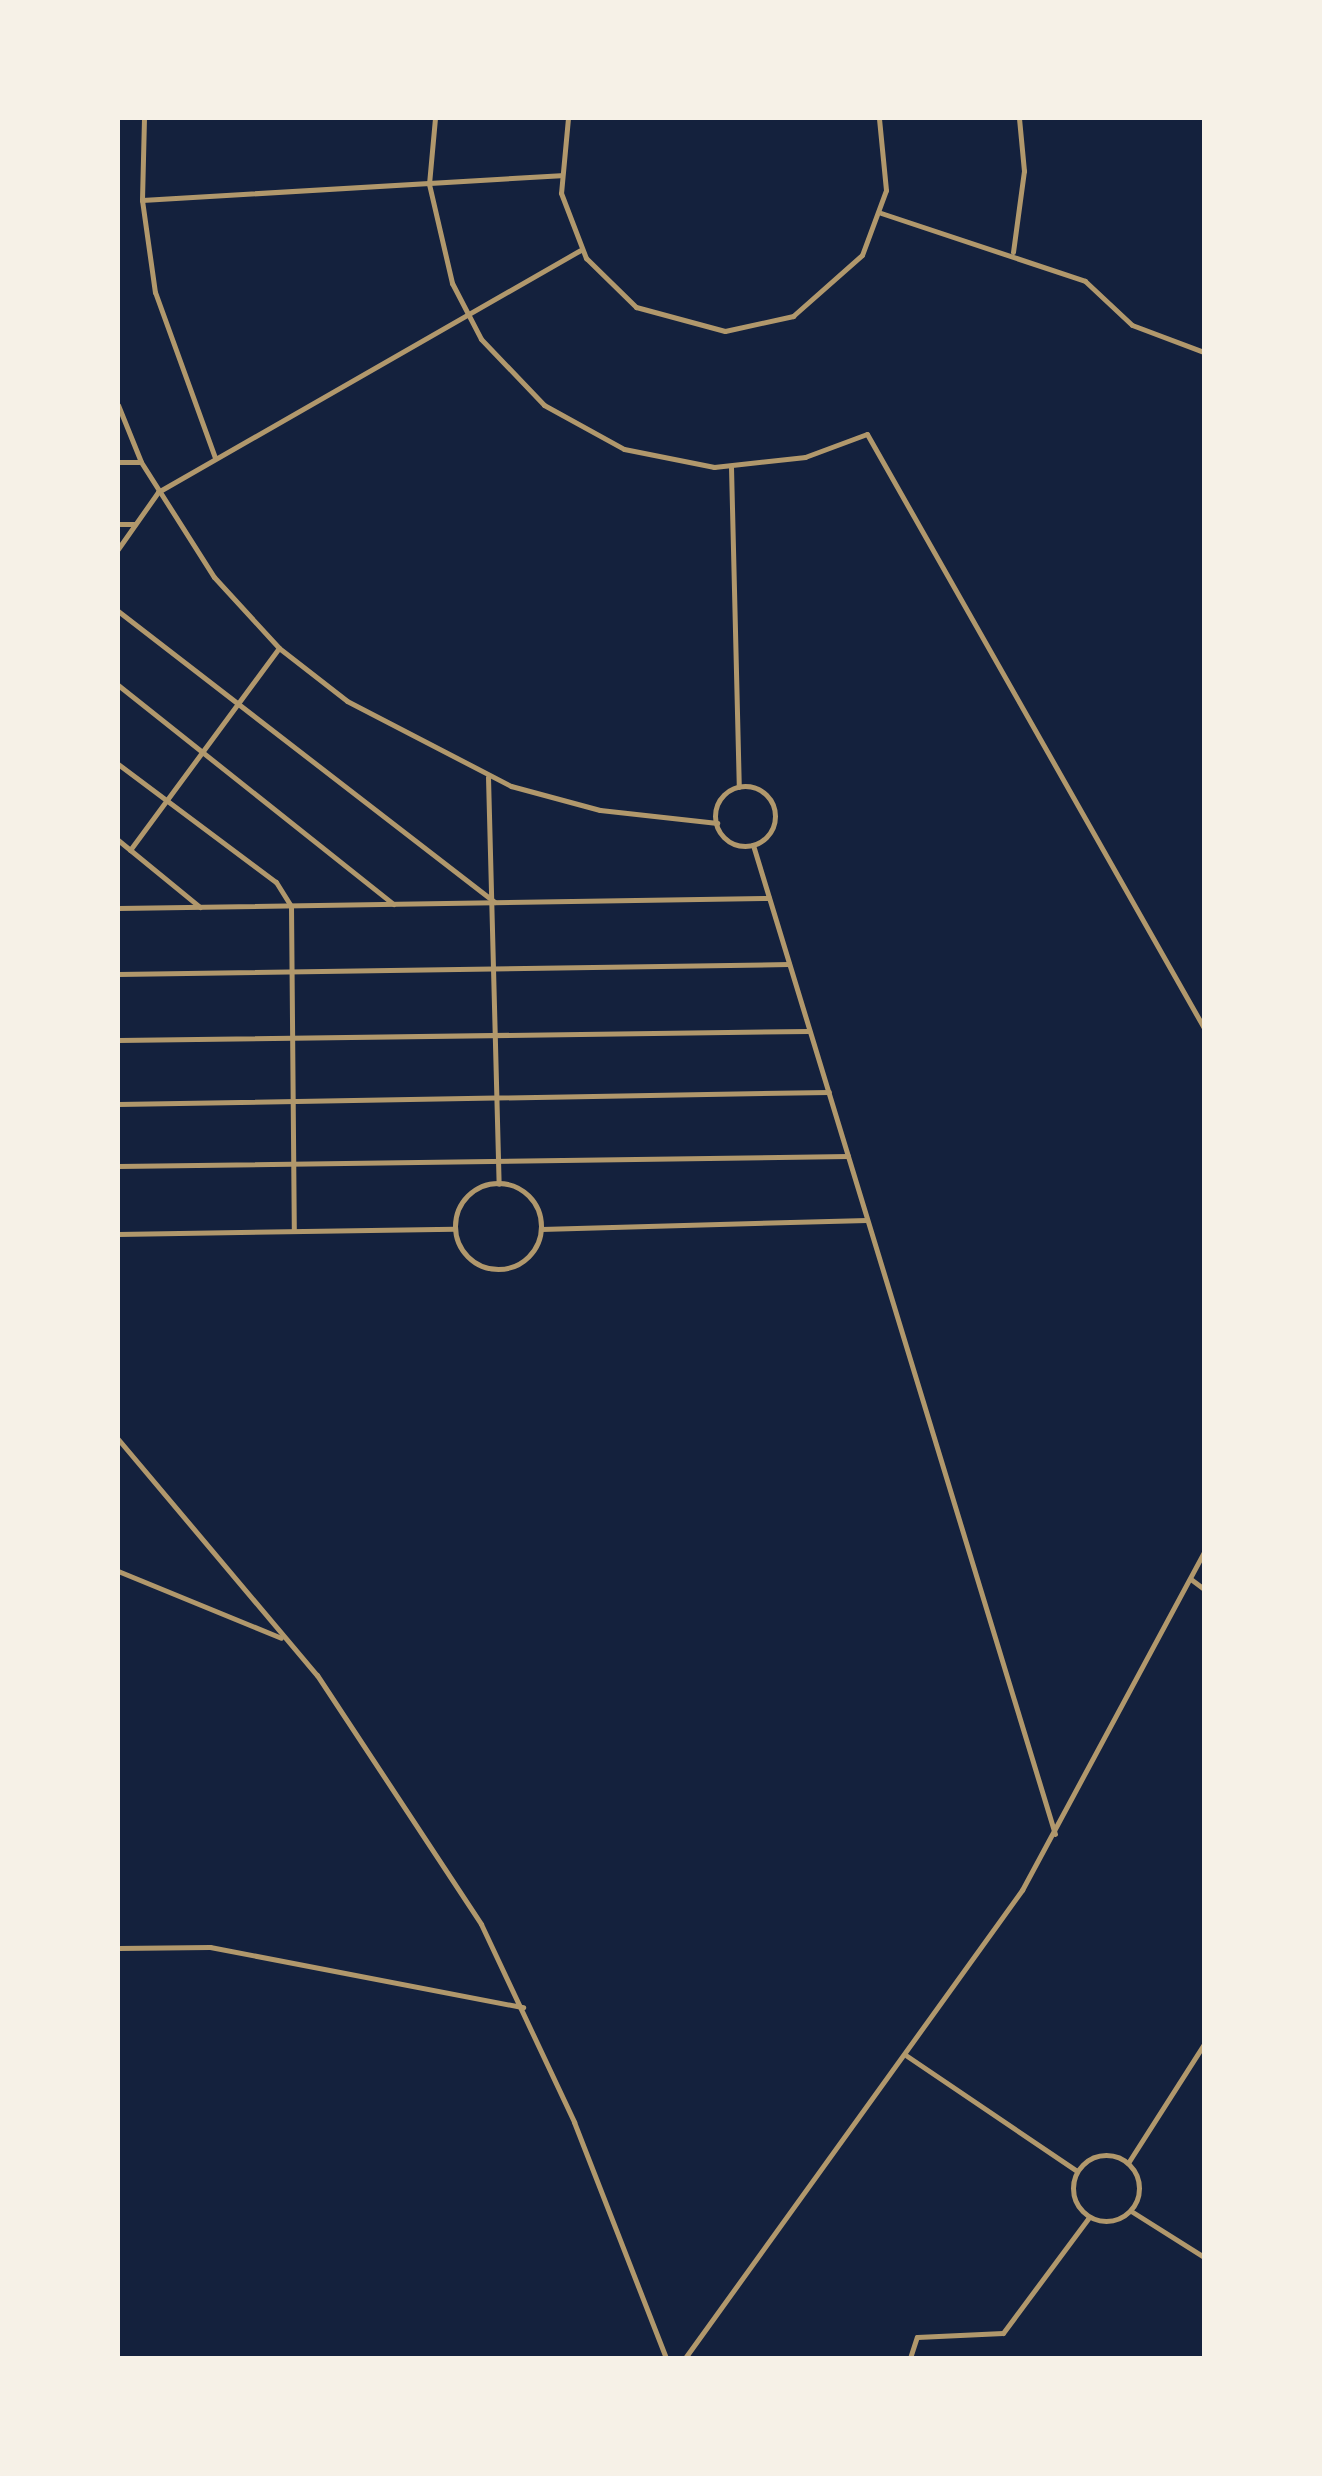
<!DOCTYPE html>
<html>
<head>
<meta charset="utf-8">
<style>
	body { margin:0 }
	#map { position:relative; width:1322px; height:2476px; overflow:hidden; background:#14213d; font-family:Arial,sans-serif }
	div>[style] { position:absolute }
	[style*='--x'] { left:calc(var(--x)*1px); top:calc(var(--y)*1px); width:calc(var(--w)*1px); rotate:calc(var(--a)*1deg) }
	.service>* { height:5px; margin:-2.5px; padding:0 2.5px; transform-origin:2.5px; border-radius:2.5px; background:#b1986c }
	.service>.ring { margin:-2.5px; padding:0; box-sizing:content-box; background:none; border:5px solid #b1986c; border-radius:50% }
	span { translate:-50% -50%; white-space:nowrap; text-align:center; line-height:1.15; -webkit-text-stroke:10px #f6f1e7; paint-order:stroke }
	.frame { position:absolute; inset:0; border:120px solid #f6f1e7; pointer-events:none }
</style>
</head>
<body>
<div id="map">
	<div class="service">
		<div style="--x:144;--y:118;--w:82;--a:91.4"></div>
		<div style="--x:142;--y:200;--w:93;--a:82"></div>
		<div style="--x:155;--y:292;--w:177;--a:70.1"></div>
		<div style="--x:435;--y:118;--w:66;--a:95.2"></div>
		<div style="--x:429;--y:184;--w:102;--a:76.9"></div>
		<div style="--x:452;--y:283;--w:63;--a:62.6"></div>
		<div style="--x:481;--y:339;--w:91;--a:46.3"></div>
		<div style="--x:544;--y:405;--w:91;--a:28.8"></div>
		<div style="--x:624;--y:449;--w:92;--a:11.3"></div>
		<div style="--x:714;--y:467;--w:92;--a:-6.3"></div>
		<div style="--x:805;--y:457;--w:66;--a:-20.4"></div>
		<div style="--x:867;--y:434;--w:683;--a:60.43"></div>
		<div style="--x:568;--y:118;--w:75;--a:95.3"></div>
		<div style="--x:561;--y:193;--w:70;--a:69"></div>
		<div style="--x:586;--y:258;--w:70;--a:44.4"></div>
		<div style="--x:636;--y:307;--w:92;--a:15.1"></div>
		<div style="--x:725;--y:331;--w:70;--a:-12.4"></div>
		<div style="--x:793;--y:316;--w:92;--a:-41.5"></div>
		<div style="--x:862;--y:255;--w:69;--a:-69.7"></div>
		<div style="--x:886;--y:190;--w:72;--a:-95.6"></div>
		<div style="--x:142;--y:200;--w:419;--a:-3.4"></div>
		<div style="--x:881;--y:213;--w:215;--a:18.4"></div>
		<div style="--x:1085;--y:281;--w:64;--a:43.1"></div>
		<div style="--x:1132;--y:325;--w:77;--a:20.6"></div>
		<div style="--x:1013;--y:252;--w:82;--a:-82.3"></div>
		<div style="--x:1024;--y:171;--w:53;--a:-95.4"></div>
		<div style="--x:118;--y:405;--w:61;--a:68"></div>
		<div style="--x:141;--y:462;--w:136;--a:57.6"></div>
		<div style="--x:214;--y:577;--w:96;--a:47.5"></div>
		<div style="--x:279;--y:648;--w:86;--a:37.9"></div>
		<div style="--x:347;--y:701;--w:185;--a:27.4"></div>
		<div style="--x:511;--y:786;--w:92;--a:15.1"></div>
		<div style="--x:600;--y:810;--w:118;--a:6.3"></div>
		<div style="--x:118;--y:462;--w:21;--a:0"></div>
		<div style="--x:731;--y:467;--w:320;--a:88.6"></div>
		<div style="--x:118;--y:524;--w:16;--a:0"></div>
		<div style="--x:118;--y:549;--w:70;--a:-54.9"></div>
		<div style="--x:158;--y:492;--w:486;--a:-29.8"></div>
		<div style="--x:118;--y:611;--w:476;--a:37.7"></div>
		<div style="--x:118;--y:685;--w:352;--a:38.5"></div>
		<div style="--x:118;--y:764;--w:197;--a:36.8"></div>
		<div style="--x:276;--y:882;--w:28;--a:58"></div>
		<div style="--x:291;--y:906;--w:324;--a:89.5"></div>
		<div style="--x:488;--y:777;--w:407;--a:88.5"></div>
		<div class="ring" style="left:715px;top:786px;width:55px;height:55px"></div>
		<div style="--x:118;--y:840;--w:106;--a:39.3"></div>
		<div style="--x:753;--y:845;--w:1034;--a:73.02"></div>
		<div style="--x:130;--y:850;--w:251;--a:-53.6"></div>
		<div style="--x:118;--y:908;--w:651;--a:-0.88"></div>
		<div style="--x:118;--y:974;--w:671;--a:-0.85"></div>
		<div style="--x:118;--y:1040;--w:691;--a:-0.75"></div>
		<div style="--x:118;--y:1104;--w:711;--a:-0.97"></div>
		<div style="--x:118;--y:1166;--w:730;--a:-0.78"></div>
		<div class="ring" style="left:455px;top:1183px;width:81px;height:81px"></div>
		<div style="--x:541;--y:1229;--w:326;--a:-1.6"></div>
		<div style="--x:118;--y:1234;--w:336;--a:-0.9"></div>
		<div style="--x:118;--y:1439;--w:309;--a:49.9"></div>
		<div style="--x:317;--y:1675;--w:298;--a:56.6"></div>
		<div style="--x:481;--y:1924;--w:219;--a:64.8"></div>
		<div style="--x:574;--y:2122;--w:253;--a:68.7"></div>
		<div style="--x:118;--y:1571;--w:176;--a:22.3"></div>
		<div style="--x:1192;--y:1580;--w:15;--a:37"></div>
		<div style="--x:118;--y:1948;--w:92;--a:-0.6"></div>
		<div style="--x:210;--y:1947;--w:319;--a:10.9"></div>
		<div style="--x:907;--y:2056;--w:205;--a:34.1"></div>
		<div class="ring" style="left:1073px;top:2155px;width:61px;height:61px"></div>
		<div style="--x:1128;--y:2163;--w:141;--a:-57.4"></div>
		<div style="--x:1131;--y:2211;--w:86;--a:32.2"></div>
		<div style="--x:685;--y:2358;--w:577;--a:-54.24"></div>
		<div style="--x:1022;--y:1890;--w:384;--a:-61.7"></div>
		<div style="--x:910;--y:2358;--w:22;--a:-72"></div>
		<div style="--x:917;--y:2337;--w:86;--a:-2.7"></div>
		<div style="--x:1003;--y:2333;--w:144;--a:-53.4"></div>
	</div>
	<div class="frame"></div>
</div>
</body>
</html>
